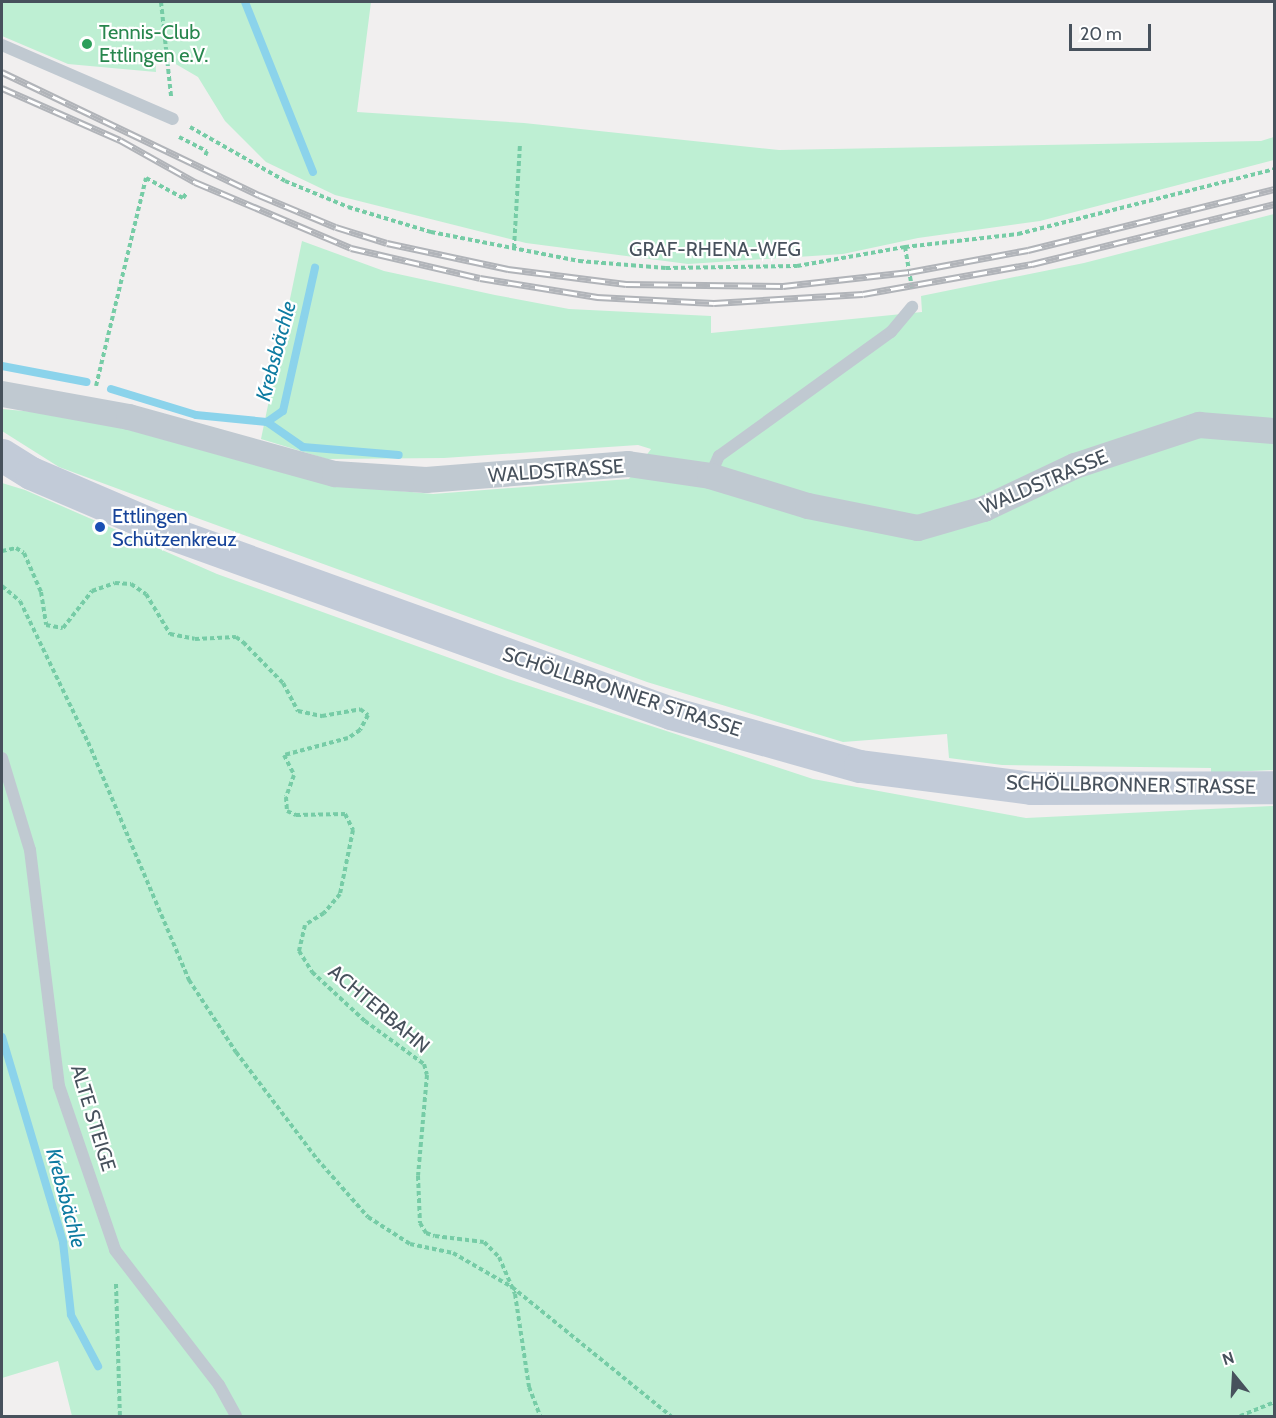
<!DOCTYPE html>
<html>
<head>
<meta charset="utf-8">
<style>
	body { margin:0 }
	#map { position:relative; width:1276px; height:1418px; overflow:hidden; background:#f1efef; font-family:Cabin,sans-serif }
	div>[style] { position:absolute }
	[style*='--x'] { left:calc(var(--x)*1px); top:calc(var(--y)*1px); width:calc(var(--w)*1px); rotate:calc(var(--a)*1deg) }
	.green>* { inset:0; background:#beefd3 }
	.stream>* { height:8px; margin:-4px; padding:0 4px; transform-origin:4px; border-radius:4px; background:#8bd3eb }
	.path>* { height:4px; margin-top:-2px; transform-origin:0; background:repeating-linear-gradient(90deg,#76cca6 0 4.5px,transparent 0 7.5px) }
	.service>* { height:12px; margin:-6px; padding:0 6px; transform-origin:6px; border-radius:6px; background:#c0c9d1 }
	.minor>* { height:26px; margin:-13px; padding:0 13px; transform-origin:13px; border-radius:13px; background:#c0c9d1 }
	.secondary>* { height:33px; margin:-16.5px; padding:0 16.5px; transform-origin:16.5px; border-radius:16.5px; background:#c2cbd8 }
	.rail>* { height:7px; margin-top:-3.5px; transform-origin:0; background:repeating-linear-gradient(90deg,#fff 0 14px,#b1b4b9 0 28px); box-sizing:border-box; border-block:2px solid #b1b4b9 }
	.dots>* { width:16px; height:16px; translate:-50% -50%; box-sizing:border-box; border:3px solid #fff; border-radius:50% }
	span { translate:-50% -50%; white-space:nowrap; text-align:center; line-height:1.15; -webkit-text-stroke:4.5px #fff; paint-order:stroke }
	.leisure-label { font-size:20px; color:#27864d }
	.left { translate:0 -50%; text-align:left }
	.street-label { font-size:20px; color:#47515c }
	.transit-label { font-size:20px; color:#164399 }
	.water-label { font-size:21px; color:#0e7ba1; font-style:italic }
	.frame { position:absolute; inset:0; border:3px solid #47515c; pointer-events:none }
	.north { position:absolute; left:1204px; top:1346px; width:60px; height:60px; -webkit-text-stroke:4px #fff; paint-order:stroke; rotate:342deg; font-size:16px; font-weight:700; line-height:24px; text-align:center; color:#47515c }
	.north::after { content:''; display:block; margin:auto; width:21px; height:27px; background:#47515c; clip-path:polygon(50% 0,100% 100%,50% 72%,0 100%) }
	.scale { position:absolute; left:1069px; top:24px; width:82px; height:27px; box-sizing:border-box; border:3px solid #47515c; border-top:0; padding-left:8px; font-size:18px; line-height:21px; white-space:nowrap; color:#47515c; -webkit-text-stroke:4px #fff; paint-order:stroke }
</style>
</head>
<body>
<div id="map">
	<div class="green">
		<div style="clip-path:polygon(2px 2px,371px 2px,357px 112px,524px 123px,779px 150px,1261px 141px,1274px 137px,1274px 160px,1040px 221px,918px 238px,843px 254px,688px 264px,526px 243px,335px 195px,266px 162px,225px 121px,198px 77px,155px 52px,156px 72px,68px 64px,2px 36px)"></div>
		<div style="clip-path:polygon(1274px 214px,1274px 770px,1211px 773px,1211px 768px,1002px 765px,949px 758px,947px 734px,843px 742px,647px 682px,197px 518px,59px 467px,2px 431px,2px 409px,89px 417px,334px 485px,433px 494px,629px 479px,651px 449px,638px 445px,444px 458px,327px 459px,261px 439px,302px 241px,384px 271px,495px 295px,569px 309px,711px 316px,711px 333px,922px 312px,921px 296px,1084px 263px)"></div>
		<div style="clip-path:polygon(2px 483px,25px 490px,217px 574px,505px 678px,813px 779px,1026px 818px,1274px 806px,1274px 1416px,72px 1416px,58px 1361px,2px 1378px)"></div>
	</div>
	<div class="stream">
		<div style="--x:245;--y:2;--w:183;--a:68.2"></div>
		<div style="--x:2;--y:366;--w:86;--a:10.7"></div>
		<div style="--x:111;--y:389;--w:89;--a:17"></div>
		<div style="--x:196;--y:415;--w:71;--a:5.6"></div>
		<div style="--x:267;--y:422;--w:19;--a:-35"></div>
		<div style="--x:283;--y:411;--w:147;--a:-77.4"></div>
		<div style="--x:267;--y:422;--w:44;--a:34.8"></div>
		<div style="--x:303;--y:447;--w:96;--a:4.8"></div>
		<div style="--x:2;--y:1037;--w:214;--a:73.4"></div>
		<div style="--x:63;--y:1242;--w:73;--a:83.7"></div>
		<div style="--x:71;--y:1315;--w:58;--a:62.1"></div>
	</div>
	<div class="path">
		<div style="--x:161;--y:2;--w:95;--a:83.9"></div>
		<div style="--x:190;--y:127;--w:109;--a:29.6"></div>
		<div style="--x:285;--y:181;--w:68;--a:22.4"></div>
		<div style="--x:348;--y:207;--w:87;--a:16.8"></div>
		<div style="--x:431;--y:232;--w:151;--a:11.1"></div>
		<div style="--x:579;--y:261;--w:87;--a:4.6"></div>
		<div style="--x:666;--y:268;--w:131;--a:-0.9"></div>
		<div style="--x:797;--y:266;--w:110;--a:-10"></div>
		<div style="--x:905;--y:247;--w:114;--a:-6.6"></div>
		<div style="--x:1018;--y:234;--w:264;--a:-14.2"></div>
		<div style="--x:179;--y:137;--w:31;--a:27"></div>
		<div style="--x:207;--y:151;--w:5;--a:112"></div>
		<div style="--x:905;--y:247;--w:42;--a:80.3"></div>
		<div style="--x:514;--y:248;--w:105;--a:-86.7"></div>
		<div style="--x:96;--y:386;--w:214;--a:-76.5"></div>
		<div style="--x:146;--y:178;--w:42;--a:28.4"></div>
		<div style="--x:183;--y:198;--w:5;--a:-53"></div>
		<div style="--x:2;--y:551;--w:14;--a:-12"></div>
		<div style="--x:16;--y:548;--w:9;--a:32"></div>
		<div style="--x:24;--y:553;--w:43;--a:66.4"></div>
		<div style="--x:41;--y:592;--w:33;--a:81"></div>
		<div style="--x:46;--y:625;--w:17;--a:10"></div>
		<div style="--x:63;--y:628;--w:47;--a:-51.9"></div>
		<div style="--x:92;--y:591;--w:24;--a:-19"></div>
		<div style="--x:115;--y:583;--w:16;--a:4"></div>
		<div style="--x:131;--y:584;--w:18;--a:34"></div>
		<div style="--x:146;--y:594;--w:47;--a:59"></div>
		<div style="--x:170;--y:634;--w:25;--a:11"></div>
		<div style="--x:195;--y:639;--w:41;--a:-2.8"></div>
		<div style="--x:236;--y:637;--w:9;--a:36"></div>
		<div style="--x:243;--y:642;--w:57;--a:45.7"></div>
		<div style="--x:283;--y:683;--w:32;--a:62"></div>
		<div style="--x:298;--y:711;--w:25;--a:12"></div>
		<div style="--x:322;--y:716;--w:39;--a:-10"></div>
		<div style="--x:360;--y:709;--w:10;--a:37"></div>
		<div style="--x:368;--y:715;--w:17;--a:118"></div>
		<div style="--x:360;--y:730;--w:14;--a:146"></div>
		<div style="--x:348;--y:738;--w:66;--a:165.1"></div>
		<div style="--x:284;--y:755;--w:22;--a:63"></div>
		<div style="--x:294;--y:775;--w:23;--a:110"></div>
		<div style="--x:286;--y:797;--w:14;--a:86"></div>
		<div style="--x:287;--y:811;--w:10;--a:24"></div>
		<div style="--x:296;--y:815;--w:49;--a:-1.2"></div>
		<div style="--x:345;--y:814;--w:18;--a:63"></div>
		<div style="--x:353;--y:830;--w:65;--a:101.5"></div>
		<div style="--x:340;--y:894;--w:25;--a:130"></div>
		<div style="--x:324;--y:913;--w:22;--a:148"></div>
		<div style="--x:305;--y:925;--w:27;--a:103"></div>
		<div style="--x:299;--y:951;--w:25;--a:58"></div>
		<div style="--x:312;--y:972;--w:72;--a:42.8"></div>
		<div style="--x:365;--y:1021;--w:73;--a:36.1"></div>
		<div style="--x:424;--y:1064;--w:11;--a:75"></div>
		<div style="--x:427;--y:1075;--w:101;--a:95.1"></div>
		<div style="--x:418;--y:1176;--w:47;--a:87.6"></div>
		<div style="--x:420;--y:1223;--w:12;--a:59"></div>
		<div style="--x:426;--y:1233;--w:9;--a:18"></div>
		<div style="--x:435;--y:1236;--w:49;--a:7"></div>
		<div style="--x:484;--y:1242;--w:21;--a:45"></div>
		<div style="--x:499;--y:1257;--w:40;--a:66.6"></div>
		<div style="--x:515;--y:1294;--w:94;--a:81.4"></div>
		<div style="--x:529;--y:1387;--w:31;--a:69"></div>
		<div style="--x:2;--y:586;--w:23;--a:40"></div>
		<div style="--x:20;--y:601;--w:157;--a:64.3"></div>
		<div style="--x:88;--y:742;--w:259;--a:67"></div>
		<div style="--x:189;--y:980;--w:86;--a:56.9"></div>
		<div style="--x:236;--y:1052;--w:134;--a:52.9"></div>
		<div style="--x:317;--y:1159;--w:77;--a:48.7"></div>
		<div style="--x:368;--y:1217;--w:50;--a:32.7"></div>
		<div style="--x:410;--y:1244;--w:44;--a:11.8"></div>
		<div style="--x:453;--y:1253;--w:68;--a:30"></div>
		<div style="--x:512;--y:1287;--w:205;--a:39.1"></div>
		<div style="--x:116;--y:1284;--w:132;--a:88.3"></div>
		<div style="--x:1240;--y:1416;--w:37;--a:-22"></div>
	</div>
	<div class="service">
		<div style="--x:2;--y:45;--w:186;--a:23.4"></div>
		<div style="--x:710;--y:476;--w:22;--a:-66"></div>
		<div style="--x:719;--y:456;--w:212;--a:-35.8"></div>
		<div style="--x:891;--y:332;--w:33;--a:-50"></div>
		<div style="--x:2;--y:758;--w:96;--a:73.1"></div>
		<div style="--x:30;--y:850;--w:238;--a:83"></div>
		<div style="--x:59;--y:1086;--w:173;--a:71.1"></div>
		<div style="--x:115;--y:1250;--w:170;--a:52.4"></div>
		<div style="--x:219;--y:1385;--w:35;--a:61"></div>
	</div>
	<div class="minor">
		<div style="--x:2;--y:394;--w:129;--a:10.3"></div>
		<div style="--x:129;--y:417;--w:214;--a:15.5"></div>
		<div style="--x:335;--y:474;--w:91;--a:3.8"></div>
		<div style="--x:426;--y:480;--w:203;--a:-4.5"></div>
		<div style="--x:628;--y:464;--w:83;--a:8.3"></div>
		<div style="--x:710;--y:476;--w:102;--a:17"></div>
		<div style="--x:808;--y:506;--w:112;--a:11.3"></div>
		<div style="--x:918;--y:528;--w:69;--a:-16.1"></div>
		<div style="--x:984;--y:509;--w:101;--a:-25.3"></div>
		<div style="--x:1075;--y:466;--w:131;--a:-18.3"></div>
		<div style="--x:1199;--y:425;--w:75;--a:4.6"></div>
	</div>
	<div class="secondary">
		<div style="--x:2;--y:455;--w:34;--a:32"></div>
		<div style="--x:31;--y:473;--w:155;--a:23.2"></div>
		<div style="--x:173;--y:534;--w:529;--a:19.77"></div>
		<div style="--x:671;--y:713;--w:196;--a:15.7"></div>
		<div style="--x:860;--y:766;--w:172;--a:7.3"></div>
		<div style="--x:1031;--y:788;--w:243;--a:-0.2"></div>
	</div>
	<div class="rail">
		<div style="--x:2;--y:72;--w:285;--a:25.6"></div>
		<div style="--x:259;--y:195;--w:83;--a:22.6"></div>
		<div style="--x:336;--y:227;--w:53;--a:17.4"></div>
		<div style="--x:387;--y:243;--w:124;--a:12.1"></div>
		<div style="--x:508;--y:269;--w:119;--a:7.2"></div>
		<div style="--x:626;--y:284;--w:157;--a:0.7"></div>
		<div style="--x:783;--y:286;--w:127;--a:-6.3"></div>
		<div style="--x:909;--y:272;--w:121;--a:-10.5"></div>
		<div style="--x:1028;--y:250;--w:253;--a:-13.9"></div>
		<div style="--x:2;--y:88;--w:129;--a:23.8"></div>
		<div style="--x:120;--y:140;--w:86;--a:29.2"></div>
		<div style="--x:195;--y:182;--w:169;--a:22.9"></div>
		<div style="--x:351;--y:248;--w:132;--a:13.1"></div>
		<div style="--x:480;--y:278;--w:119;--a:9.2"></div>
		<div style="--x:597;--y:297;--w:117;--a:2.9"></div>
		<div style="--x:714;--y:303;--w:149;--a:-3.5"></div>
		<div style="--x:863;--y:294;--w:172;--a:-10.1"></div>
		<div style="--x:1032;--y:264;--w:249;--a:-13.9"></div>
	</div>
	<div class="dots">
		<div style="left:87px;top:44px;background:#2e9e5b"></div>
		<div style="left:100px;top:527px;background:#1a4fb4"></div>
	</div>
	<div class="leisure-label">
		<span class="left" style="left:99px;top:44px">Tennis-Club<br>Ettlingen e.V.</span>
	</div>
	<div class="street-label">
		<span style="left:715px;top:249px">GRAF-RHENA-WEG</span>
		<span style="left:556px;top:471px;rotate:-4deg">WALDSTRASSE</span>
		<span style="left:1044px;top:482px;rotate:-23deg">WALDSTRASSE</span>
		<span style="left:622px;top:692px;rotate:18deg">SCHÖLLBRONNER STRASSE</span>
		<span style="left:1131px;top:785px;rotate:1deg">SCHÖLLBRONNER STRASSE</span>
		<span style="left:379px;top:1009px;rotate:40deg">ACHTERBAHN</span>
		<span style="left:93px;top:1118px;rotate:73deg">ALTE STEIGE</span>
	</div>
	<div class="transit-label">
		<span class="left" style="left:112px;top:528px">Ettlingen<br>Schützenkreuz</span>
	</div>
	<div class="water-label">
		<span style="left:276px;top:351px;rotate:-75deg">Krebsbächle</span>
		<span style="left:66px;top:1198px;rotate:75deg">Krebsbächle</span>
	</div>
	<div class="frame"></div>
	<div class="north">N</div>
	<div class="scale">20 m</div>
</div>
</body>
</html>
